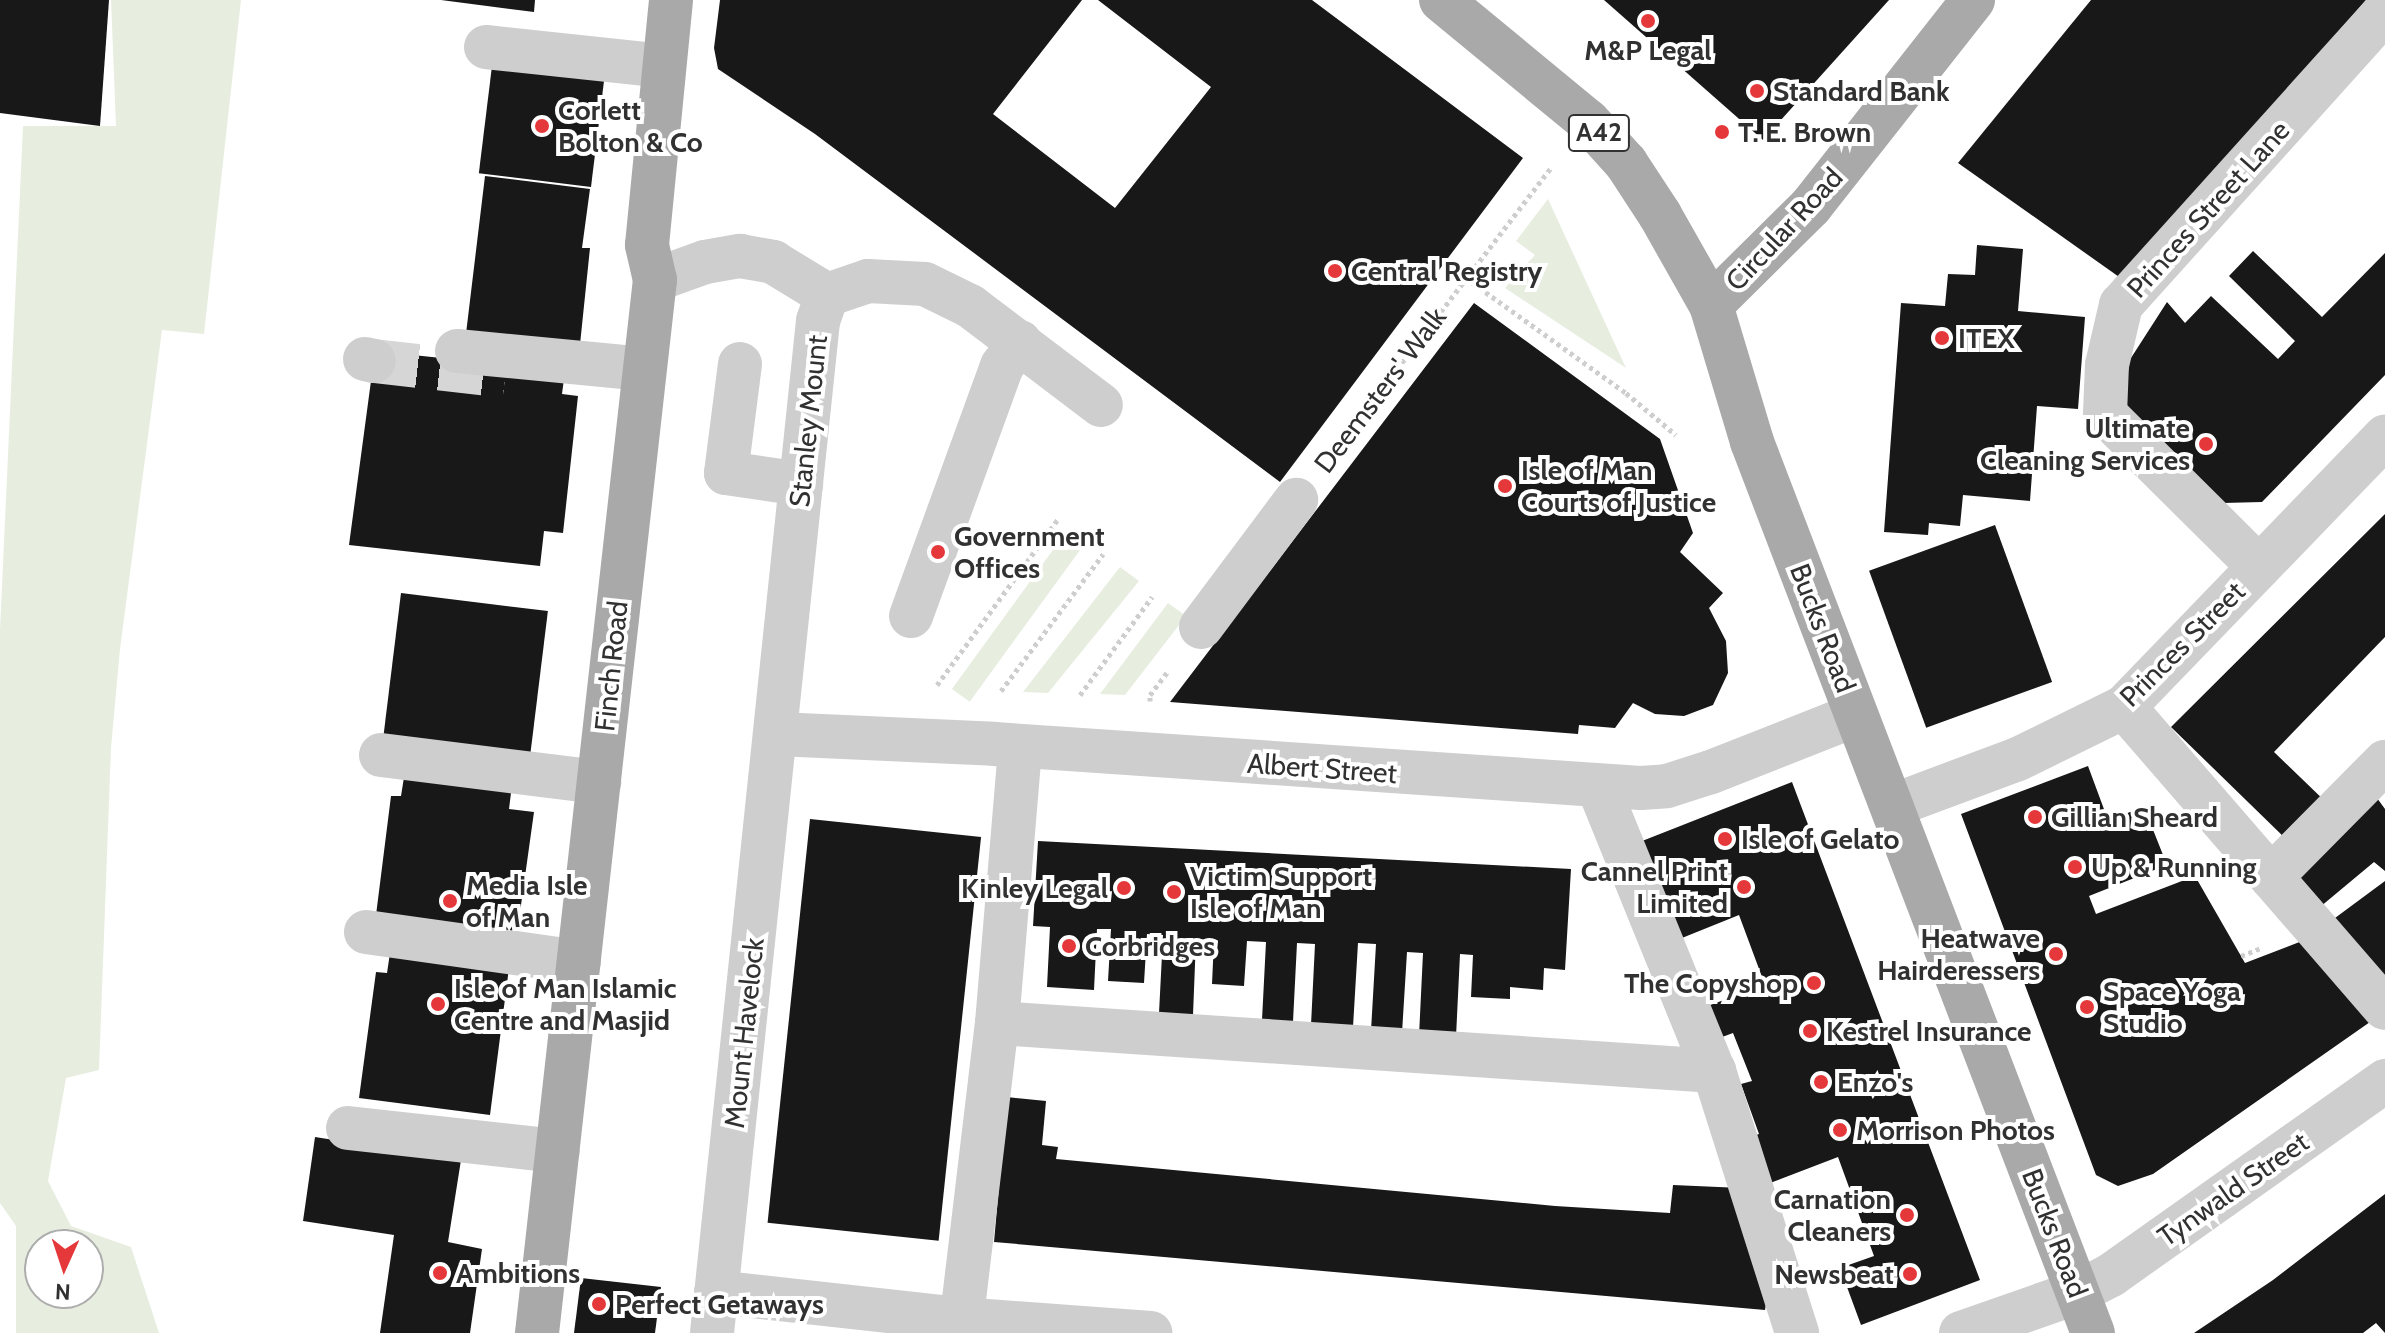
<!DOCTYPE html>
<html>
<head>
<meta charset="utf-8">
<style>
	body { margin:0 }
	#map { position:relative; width:2385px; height:1333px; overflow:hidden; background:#fff; font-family:Cabin,sans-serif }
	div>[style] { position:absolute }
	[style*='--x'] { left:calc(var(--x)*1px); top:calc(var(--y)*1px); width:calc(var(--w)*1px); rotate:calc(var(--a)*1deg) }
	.green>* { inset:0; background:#e7eee0; transform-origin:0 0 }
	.building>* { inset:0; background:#181818; transform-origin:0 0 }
	.minor-tunnel>* { height:44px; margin-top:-22px; transform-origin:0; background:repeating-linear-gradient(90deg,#d6d6d6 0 44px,transparent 0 66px) }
	.path>* { height:5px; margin-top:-2.5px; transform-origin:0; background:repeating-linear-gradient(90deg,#cecece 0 4px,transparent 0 8px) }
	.minor>* { height:44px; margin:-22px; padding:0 22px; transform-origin:22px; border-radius:22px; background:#cecece }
	.major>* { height:44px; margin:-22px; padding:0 22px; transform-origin:22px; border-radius:22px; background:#a9a9a9 }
	.dots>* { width:22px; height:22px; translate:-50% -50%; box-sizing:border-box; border:4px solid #fff; border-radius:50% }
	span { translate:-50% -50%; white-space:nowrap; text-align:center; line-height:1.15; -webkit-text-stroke:8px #fff; paint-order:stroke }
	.shield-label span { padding:2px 6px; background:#fff; border:2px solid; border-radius:6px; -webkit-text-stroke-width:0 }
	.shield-label { font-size:26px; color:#313131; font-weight:700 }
	.poi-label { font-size:28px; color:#313131; font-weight:700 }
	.left { translate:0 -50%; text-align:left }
	.right { translate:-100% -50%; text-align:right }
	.street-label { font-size:28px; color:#313131 }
	.north { position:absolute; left:24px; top:1229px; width:80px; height:80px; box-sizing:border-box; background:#fff; border:2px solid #adadad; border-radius:50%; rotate:183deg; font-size:22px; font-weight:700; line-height:32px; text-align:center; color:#313131 }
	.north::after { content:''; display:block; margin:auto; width:28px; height:36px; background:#e4383b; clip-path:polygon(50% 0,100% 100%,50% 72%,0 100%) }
</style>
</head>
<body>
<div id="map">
	<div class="green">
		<div style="clip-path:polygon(evenodd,111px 0,241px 0,204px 334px,162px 330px,120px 649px,111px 748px,99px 1070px,66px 1078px,48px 1181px,71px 1226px,131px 1247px,159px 1333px,16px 1333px,16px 1226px,0 1203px,0 630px,23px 126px,116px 126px,111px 0,40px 1245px,88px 1245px,88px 1293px,40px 1293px,40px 1245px)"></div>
		<div style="clip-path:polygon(1548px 199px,1626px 368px,1505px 288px,1535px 255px,1516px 241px)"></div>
		<div style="left:1063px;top:536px;width:22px;height:189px;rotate:36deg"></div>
		<div style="clip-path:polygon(1120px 567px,1139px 581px,1048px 693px,1023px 692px)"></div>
		<div style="clip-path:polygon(1168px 603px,1186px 616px,1125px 695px,1100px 694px)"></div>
	</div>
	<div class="building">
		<div style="clip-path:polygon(0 0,109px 0,100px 126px,0 113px)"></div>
		<div style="clip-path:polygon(441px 0,535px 0,534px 12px)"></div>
		<div style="clip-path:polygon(720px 0,1082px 0,993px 114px,1115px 208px,1211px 87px,1098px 0,1312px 0,1523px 158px,1280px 482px,815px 134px,718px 69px,714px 48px)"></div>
		<div style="clip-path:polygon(1604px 0,1889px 0,1763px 140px)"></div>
		<div style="clip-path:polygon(2091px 0,2366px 0,2122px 279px,1958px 163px)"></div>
		<div style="left:492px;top:66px;width:113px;height:108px;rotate:7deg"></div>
		<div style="clip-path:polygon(485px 176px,590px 189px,582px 248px,590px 248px,579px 354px,465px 342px)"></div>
		<div style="clip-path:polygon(1977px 245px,2023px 249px,2018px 311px,2085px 317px,2078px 409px,2037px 406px,2030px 501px,1963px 495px,1960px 526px,1929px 523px,1928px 535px,1884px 532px,1901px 303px,1945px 306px,1948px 274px,1975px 275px)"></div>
		<div style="clip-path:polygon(2253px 251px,2322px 317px,2385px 253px,2385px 375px,2262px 502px,2223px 503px,2124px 410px,2120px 375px,2167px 302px,2185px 323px,2211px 296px,2278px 359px,2295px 341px,2229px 276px)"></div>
		<div style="clip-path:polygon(1474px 303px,1660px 439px,1693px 533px,1680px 552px,1723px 593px,1709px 608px,1726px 641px,1728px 673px,1713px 705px,1684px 716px,1655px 714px,1633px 703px,1615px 728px,1579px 725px,1578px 734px,1170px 702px)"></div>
		<div style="clip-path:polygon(375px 351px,565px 371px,562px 394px,578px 396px,563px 533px,544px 531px,540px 566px,349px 545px)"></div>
		<div style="clip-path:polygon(2385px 514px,2385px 637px,2274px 752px,2330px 806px,2292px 845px,2171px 727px)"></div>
		<div style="left:1995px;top:525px;width:167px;height:134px;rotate:70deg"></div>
		<div style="left:401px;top:593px;width:148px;height:144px;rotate:7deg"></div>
		<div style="clip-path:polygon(2088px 766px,2108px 820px,2144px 807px,2167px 865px,2089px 896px,2096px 914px,2195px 876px,2245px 963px,2315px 936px,2380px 1015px,2153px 1174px,2118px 1186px,2096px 1175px,1961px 814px)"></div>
		<div style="clip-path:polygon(405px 771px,512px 785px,509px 809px,534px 812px,516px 941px,375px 923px,391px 796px,401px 796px)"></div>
		<div style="clip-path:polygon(1792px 782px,1980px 1280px,1861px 1325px,1840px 1268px,1874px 1256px,1838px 1157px,1765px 1185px,1747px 1138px,1759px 1134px,1741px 1084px,1752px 1081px,1733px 1033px,1714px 1040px,1702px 1008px,1765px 985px,1739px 915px,1677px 940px,1637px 843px)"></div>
		<div style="clip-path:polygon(2374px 794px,2385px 809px,2385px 871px,2374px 862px,2320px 907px,2297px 875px)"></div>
		<div style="left:810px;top:819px;width:172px;height:406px;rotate:6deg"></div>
		<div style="clip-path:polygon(1038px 841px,1571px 869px,1565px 970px,1544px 968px,1543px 990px,1510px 987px,1510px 999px,1471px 997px,1473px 955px,1460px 954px,1456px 1037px,1419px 1036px,1423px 953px,1407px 952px,1402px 1033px,1371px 1031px,1376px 944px,1358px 943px,1353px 1027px,1311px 1025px,1315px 944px,1297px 943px,1293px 1022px,1262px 1020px,1266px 942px,1247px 941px,1244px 986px,1212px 984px,1214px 940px,1196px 939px,1193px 1015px,1159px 1013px,1163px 935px,1147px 934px,1144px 983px,1108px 981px,1111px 929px,1097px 929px,1094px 990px,1047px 987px,1050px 927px,1033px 926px)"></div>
		<div style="clip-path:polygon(2385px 881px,2385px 984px,2335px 918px)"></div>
		<div style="clip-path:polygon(390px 953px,509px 968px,490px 1115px,359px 1098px,376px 972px,387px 973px)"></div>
		<div style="clip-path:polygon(1007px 1097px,1046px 1101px,1042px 1145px,1058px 1147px,1056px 1159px,1555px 1206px,1670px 1213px,1673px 1185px,1741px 1188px,1770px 1278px,1765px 1310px,994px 1242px)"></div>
		<div style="clip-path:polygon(315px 1137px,461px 1160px,448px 1242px,482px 1249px,470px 1333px,380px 1333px,394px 1235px,303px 1221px)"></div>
		<div style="clip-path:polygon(2385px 1194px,2385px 1333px,2376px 1323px,2363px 1333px,2194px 1333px,2273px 1280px)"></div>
		<div style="clip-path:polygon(581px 1278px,661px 1287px,655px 1333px,574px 1333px)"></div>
	</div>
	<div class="minor-tunnel">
		<div style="--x:374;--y:361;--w:132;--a:6.5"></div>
	</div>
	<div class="path">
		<div style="--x:1466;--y:278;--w:197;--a:35.7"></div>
		<div style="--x:1626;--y:393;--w:65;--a:40"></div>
		<div style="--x:1329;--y:458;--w:367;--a:-52.6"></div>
		<div style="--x:937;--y:685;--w:205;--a:-53.9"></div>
		<div style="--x:1001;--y:691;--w:171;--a:-53.3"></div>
		<div style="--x:1080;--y:695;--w:122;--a:-53.7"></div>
		<div style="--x:1150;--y:701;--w:6;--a:-90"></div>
		<div style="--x:1150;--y:695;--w:31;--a:-53"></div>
		<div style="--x:2241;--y:956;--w:22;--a:-22"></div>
	</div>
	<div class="minor">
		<div style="--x:486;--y:47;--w:178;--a:6.1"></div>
		<div style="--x:655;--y:280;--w:53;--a:-19.8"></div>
		<div style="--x:705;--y:262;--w:36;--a:-10"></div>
		<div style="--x:740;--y:256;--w:34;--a:10"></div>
		<div style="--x:773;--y:262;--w:63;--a:31.4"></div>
		<div style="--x:827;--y:295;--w:43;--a:-18.9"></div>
		<div style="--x:868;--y:281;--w:57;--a:3"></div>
		<div style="--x:925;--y:284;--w:50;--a:26.1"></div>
		<div style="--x:970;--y:306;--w:164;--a:37.1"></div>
		<div style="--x:457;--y:351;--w:188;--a:5.5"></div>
		<div style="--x:365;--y:359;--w:9;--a:13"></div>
		<div style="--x:740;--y:364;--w:110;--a:97.3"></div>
		<div style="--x:726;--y:473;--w:76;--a:8.3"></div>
		<div style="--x:2259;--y:567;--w:217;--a:-135.2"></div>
		<div style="--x:2105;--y:414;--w:49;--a:-87.7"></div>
		<div style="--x:2107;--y:365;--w:62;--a:-76.9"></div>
		<div style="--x:2121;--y:305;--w:394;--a:-48"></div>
		<div style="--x:911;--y:616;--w:266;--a:-70"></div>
		<div style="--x:1002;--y:366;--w:30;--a:-53"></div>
		<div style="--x:1201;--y:627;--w:159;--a:-53.2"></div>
		<div style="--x:2124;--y:707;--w:398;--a:49.1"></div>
		<div style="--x:777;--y:734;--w:217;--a:2.6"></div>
		<div style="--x:994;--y:744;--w:648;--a:3.89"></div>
		<div style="--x:1641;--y:788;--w:26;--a:-4"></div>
		<div style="--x:1667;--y:786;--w:46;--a:-17.7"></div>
		<div style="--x:1711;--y:772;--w:156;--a:-21.5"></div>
		<div style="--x:381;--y:755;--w:220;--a:7.1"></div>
		<div style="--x:1598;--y:786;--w:308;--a:67.9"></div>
		<div style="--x:1714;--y:1071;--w:275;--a:72.4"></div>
		<div style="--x:1892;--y:806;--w:134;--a:-20.5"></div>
		<div style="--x:2018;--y:759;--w:118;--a:-26.1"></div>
		<div style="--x:2124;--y:707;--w:376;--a:-46"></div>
		<div style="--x:2271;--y:877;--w:162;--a:-45.3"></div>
		<div style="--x:366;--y:932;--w:215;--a:8"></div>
		<div style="--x:997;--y:1023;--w:719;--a:3.83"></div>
		<div style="--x:348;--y:1128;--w:211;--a:6.3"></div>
		<div style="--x:716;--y:1292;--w:246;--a:6.3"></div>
		<div style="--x:961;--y:1319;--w:190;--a:4.2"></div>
		<div style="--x:712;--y:1333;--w:1018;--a:-84.02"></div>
		<div style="--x:818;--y:321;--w:28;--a:-71"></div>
		<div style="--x:960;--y:1333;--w:312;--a:-83.2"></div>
		<div style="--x:997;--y:1023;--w:277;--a:-85.2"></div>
		<div style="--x:1961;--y:1333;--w:124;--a:-19.3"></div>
		<div style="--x:2078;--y:1292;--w:37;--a:-27"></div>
		<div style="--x:2111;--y:1275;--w:336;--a:-35.3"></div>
	</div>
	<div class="major">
		<div style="--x:1441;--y:0;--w:190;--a:39.5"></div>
		<div style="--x:1588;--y:121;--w:57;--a:47.9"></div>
		<div style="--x:1626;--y:163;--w:62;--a:56.8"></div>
		<div style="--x:1660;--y:215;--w:103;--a:60.5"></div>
		<div style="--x:1711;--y:305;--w:143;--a:73.3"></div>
		<div style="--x:1752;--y:442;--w:954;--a:69.06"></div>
		<div style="--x:1711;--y:305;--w:141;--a:-44.7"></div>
		<div style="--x:1811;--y:206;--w:262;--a:-51.8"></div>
		<div style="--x:537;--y:1333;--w:1060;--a:-83.61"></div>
		<div style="--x:655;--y:280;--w:36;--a:-103"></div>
		<div style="--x:647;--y:245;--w:246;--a:-84.4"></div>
	</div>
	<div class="dots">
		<div style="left:1648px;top:21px;background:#e4383b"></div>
		<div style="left:1757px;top:91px;background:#e4383b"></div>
		<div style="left:542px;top:126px;background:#e4383b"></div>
		<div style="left:1722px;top:132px;background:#e4383b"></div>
		<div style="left:1335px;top:271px;background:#e4383b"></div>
		<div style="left:1942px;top:338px;background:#e4383b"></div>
		<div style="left:2206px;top:444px;background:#e4383b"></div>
		<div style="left:1505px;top:486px;background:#e4383b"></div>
		<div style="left:938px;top:552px;background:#e4383b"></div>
		<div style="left:2035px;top:817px;background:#e4383b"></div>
		<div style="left:1725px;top:839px;background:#e4383b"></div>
		<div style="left:2075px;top:867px;background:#e4383b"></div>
		<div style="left:1744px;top:887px;background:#e4383b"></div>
		<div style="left:1124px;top:888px;background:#e4383b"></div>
		<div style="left:1174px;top:892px;background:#e4383b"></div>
		<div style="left:450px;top:901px;background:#e4383b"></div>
		<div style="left:1069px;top:946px;background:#e4383b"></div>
		<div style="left:2056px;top:954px;background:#e4383b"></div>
		<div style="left:1814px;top:983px;background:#e4383b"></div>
		<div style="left:438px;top:1004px;background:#e4383b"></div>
		<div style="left:2087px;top:1007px;background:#e4383b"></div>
		<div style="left:1810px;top:1031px;background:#e4383b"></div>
		<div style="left:1821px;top:1082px;background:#e4383b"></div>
		<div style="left:1840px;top:1130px;background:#e4383b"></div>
		<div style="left:1907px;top:1215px;background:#e4383b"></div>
		<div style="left:440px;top:1273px;background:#e4383b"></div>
		<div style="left:1910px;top:1274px;background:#e4383b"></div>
		<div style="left:599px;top:1304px;background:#e4383b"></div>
	</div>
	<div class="shield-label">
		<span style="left:1599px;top:133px">A42</span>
	</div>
	<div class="poi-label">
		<span style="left:1648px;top:50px">M&amp;P Legal</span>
		<span class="left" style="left:1773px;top:91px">Standard Bank</span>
		<span class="left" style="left:558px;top:126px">Corlett<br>Bolton &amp; Co</span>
		<span class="left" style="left:1738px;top:132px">T. E. Brown</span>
		<span class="left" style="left:1351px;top:271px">Central Registry</span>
		<span class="left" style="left:1958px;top:338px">ITEX</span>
		<span class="right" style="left:2190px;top:444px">Ultimate<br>Cleaning Services</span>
		<span class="left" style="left:1521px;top:486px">Isle of Man<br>Courts of Justice</span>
		<span class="left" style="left:954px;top:552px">Government<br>Offices</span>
		<span class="left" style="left:2051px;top:817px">Gillian Sheard</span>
		<span class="left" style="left:1741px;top:839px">Isle of Gelato</span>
		<span class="left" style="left:2091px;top:867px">Up &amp; Running</span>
		<span class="right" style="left:1728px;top:887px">Cannel Print<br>Limited</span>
		<span class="left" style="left:1190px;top:892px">Victim Support<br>Isle of Man</span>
		<span class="left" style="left:466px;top:901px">Media Isle<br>of Man</span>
		<span class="right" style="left:1108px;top:888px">Kinley Legal</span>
		<span class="right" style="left:2040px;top:954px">Heatwave<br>Hairderessers</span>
		<span class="left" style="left:1085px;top:946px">Corbridges</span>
		<span class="right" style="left:1798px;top:983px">The Copyshop</span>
		<span class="left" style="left:454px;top:1004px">Isle of Man Islamic<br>Centre and Masjid</span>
		<span class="left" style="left:2103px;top:1007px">Space Yoga<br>Studio</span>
		<span class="left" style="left:1826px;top:1031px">Kestrel Insurance</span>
		<span class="left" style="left:1837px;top:1082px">Enzo's</span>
		<span class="left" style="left:1856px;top:1130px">Morrison Photos</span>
		<span class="right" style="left:1891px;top:1215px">Carnation<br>Cleaners</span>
		<span class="left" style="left:456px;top:1273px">Ambitions</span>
		<span class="right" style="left:1894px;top:1274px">Newsbeat</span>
		<span class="left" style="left:615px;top:1304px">Perfect Getaways</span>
	</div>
	<div class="street-label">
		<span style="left:2208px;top:209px;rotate:-48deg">Princes Street Lane</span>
		<span style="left:1784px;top:229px;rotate:-47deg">Circular Road</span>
		<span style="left:1380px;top:390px;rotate:-53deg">Deemsters' Walk</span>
		<span style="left:808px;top:421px;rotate:-84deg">Stanley Mount</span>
		<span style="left:1823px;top:628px;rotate:69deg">Bucks Road</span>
		<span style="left:2182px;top:644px;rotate:-45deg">Princes Street</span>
		<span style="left:611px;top:666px;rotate:-84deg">Finch Road</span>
		<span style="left:1322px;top:768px;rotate:4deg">Albert Street</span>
		<span style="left:744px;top:1033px;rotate:-84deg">Mount Havelock</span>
		<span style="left:2233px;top:1189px;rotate:-35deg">Tynwald Street</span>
		<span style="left:2055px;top:1233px;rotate:69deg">Bucks Road</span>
	</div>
	<div class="north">N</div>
</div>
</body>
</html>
